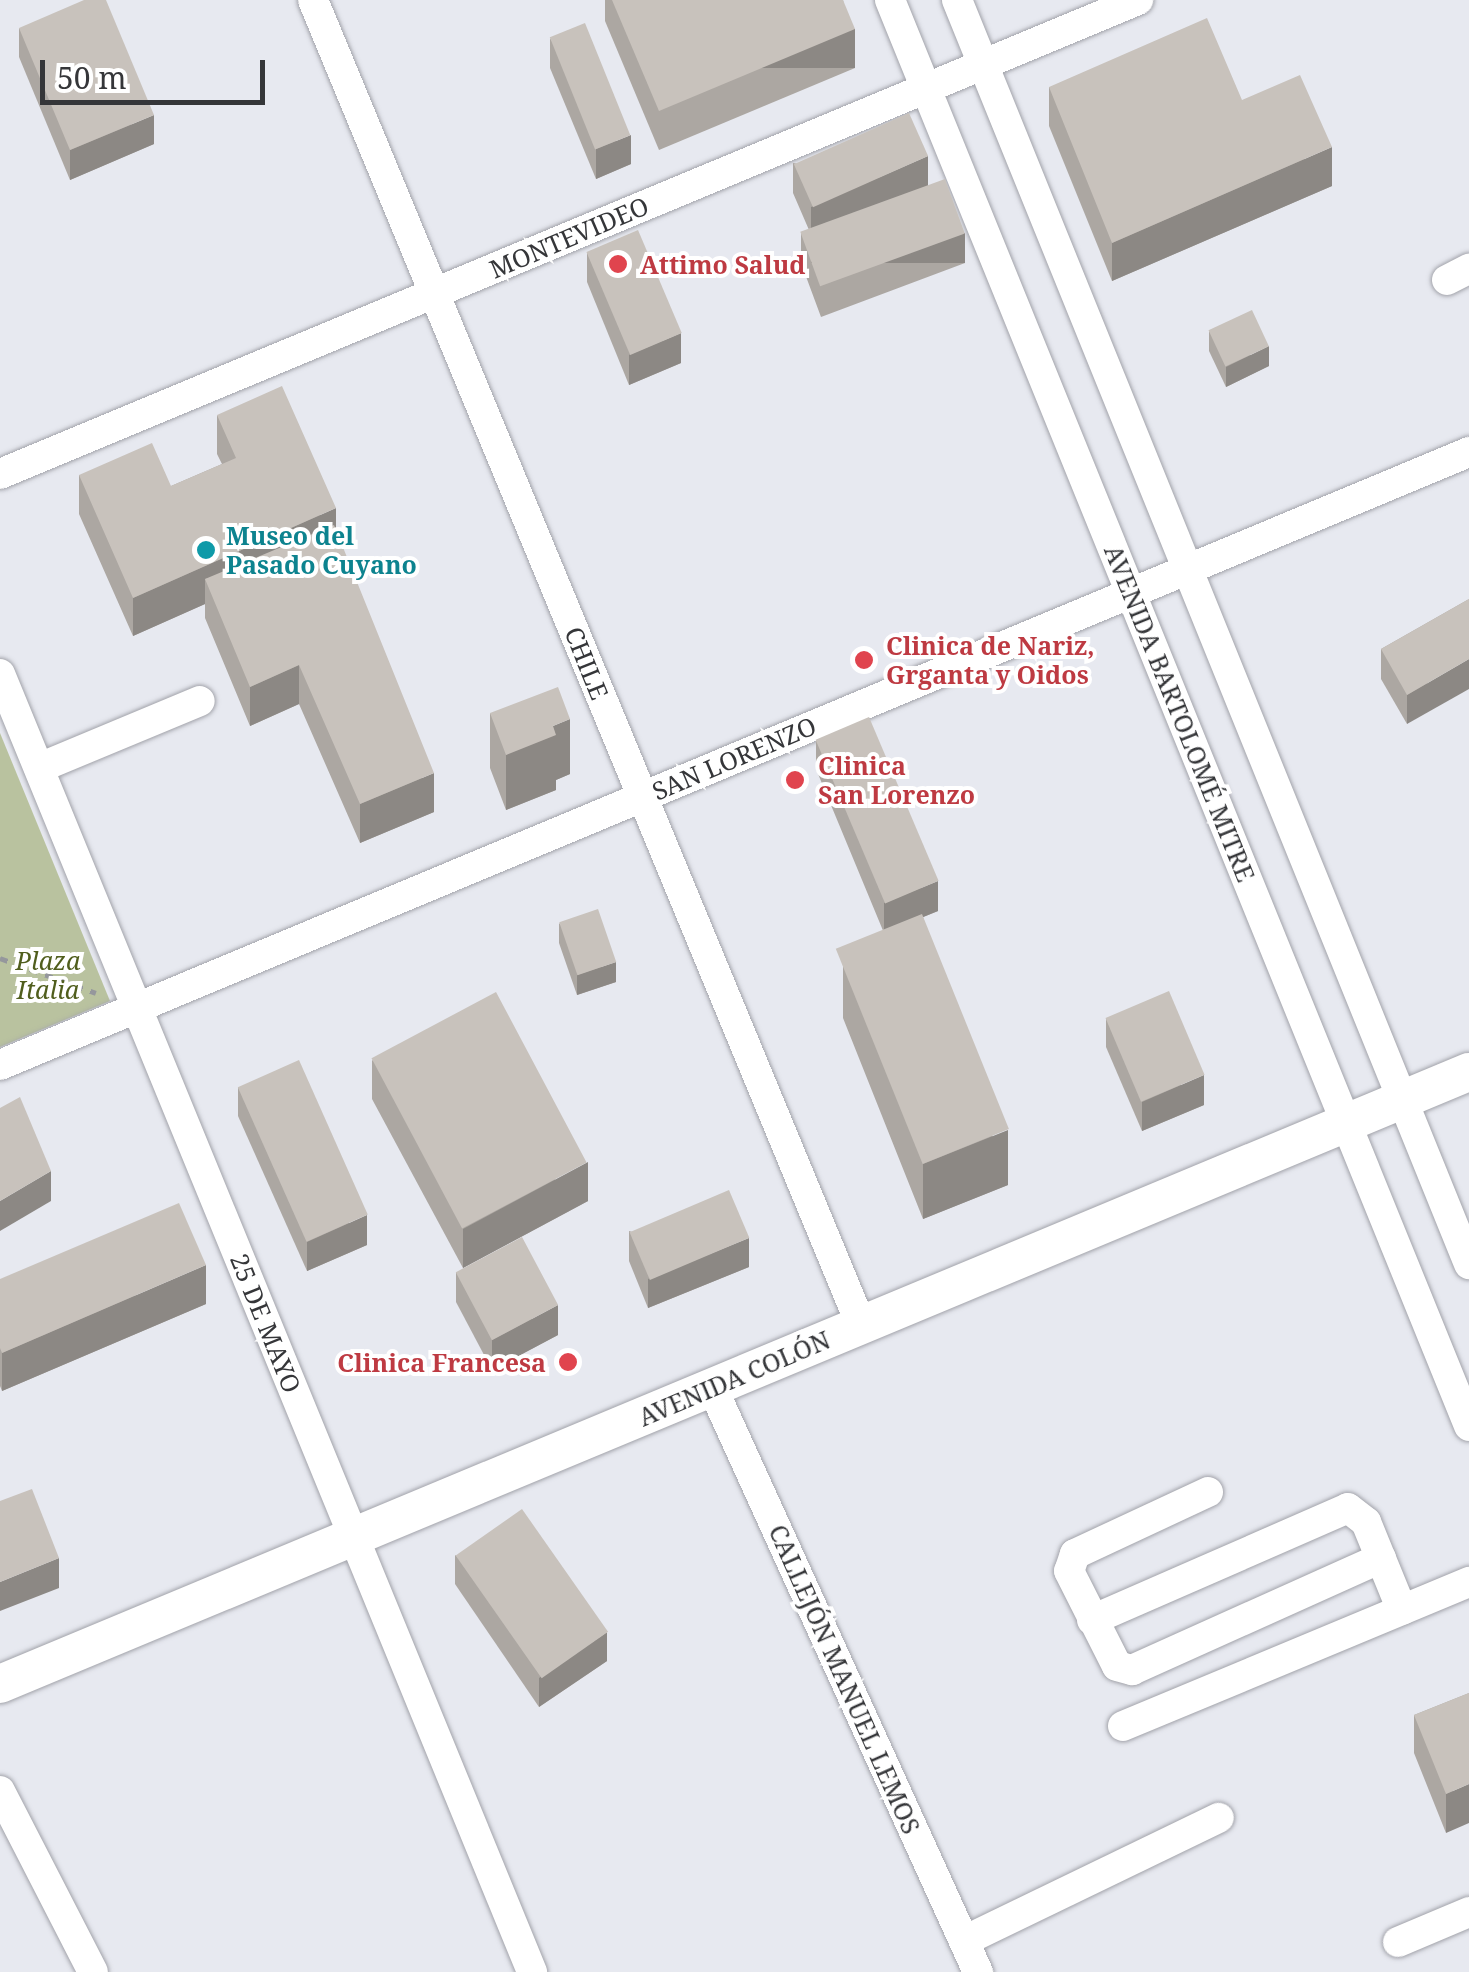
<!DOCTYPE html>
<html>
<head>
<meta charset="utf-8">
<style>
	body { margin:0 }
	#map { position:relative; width:1469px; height:1972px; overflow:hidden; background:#e7e9f0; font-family:"Noto Serif",serif }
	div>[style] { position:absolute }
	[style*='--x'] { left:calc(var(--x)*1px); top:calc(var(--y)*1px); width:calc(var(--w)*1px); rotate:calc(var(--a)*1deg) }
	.green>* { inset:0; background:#b9c29f }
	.path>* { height:5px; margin-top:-2.5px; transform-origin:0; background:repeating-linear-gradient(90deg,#95979c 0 8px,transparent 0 16px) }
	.roads { filter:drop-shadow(0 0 2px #a2a3aa) drop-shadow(0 0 2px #a2a3aa) }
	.minor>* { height:30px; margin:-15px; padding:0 15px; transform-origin:15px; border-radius:15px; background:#fff }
	.major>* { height:38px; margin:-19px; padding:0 19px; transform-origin:19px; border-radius:19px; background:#fff }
	.wall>* { inset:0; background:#aca7a2 }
	.shaded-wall>* { inset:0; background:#8c8884; transform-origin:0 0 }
	.building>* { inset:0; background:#c8c2bc; transform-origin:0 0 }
	.dots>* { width:28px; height:28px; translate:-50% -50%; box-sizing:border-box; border:5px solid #fff; border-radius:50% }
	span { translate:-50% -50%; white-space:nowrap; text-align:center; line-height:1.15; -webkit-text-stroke:8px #fff; paint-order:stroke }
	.street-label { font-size:25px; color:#353639 }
	.health-label { font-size:25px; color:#be3a42; font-weight:700 }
	.left { translate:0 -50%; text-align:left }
	.right { translate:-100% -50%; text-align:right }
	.culture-label { font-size:25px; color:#0d838f; font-weight:700 }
	.park-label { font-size:25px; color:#505e1d; font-style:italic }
	.scale { position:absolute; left:40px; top:60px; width:225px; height:45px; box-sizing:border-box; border:5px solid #353639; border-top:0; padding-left:12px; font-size:30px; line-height:35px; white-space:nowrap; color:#353639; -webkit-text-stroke:8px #fff; paint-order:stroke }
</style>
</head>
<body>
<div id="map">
	<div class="green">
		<div style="clip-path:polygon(0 733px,110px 1001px,0 1047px)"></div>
	</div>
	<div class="path">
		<div style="--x:0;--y:958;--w:102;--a:20"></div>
	</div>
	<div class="roads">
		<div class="minor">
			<div style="--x:313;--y:0;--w:1434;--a:67.53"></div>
			<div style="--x:890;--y:0;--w:1539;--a:67.9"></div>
			<div style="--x:957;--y:0;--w:1364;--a:67.95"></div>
			<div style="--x:1447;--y:280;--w:25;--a:-27"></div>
			<div style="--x:0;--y:474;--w:1233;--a:-22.61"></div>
			<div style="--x:0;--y:674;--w:1403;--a:67.71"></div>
			<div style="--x:39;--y:768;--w:174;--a:-22.6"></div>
			<div style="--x:0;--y:1065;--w:1592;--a:-22.65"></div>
			<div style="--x:712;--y:1387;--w:643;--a:65.55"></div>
			<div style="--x:1208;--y:1492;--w:147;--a:155"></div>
			<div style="--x:1075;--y:1554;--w:18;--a:109"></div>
			<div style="--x:1069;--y:1571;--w:106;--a:63.2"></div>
			<div style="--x:1117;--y:1666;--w:16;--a:15"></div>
			<div style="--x:1132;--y:1670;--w:273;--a:-24.2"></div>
			<div style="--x:1092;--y:1620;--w:279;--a:-23.6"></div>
			<div style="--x:1348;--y:1508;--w:23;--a:38"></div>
			<div style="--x:1366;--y:1522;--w:95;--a:67.8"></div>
			<div style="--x:1123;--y:1726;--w:375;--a:-22.6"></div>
			<div style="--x:0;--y:1791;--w:203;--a:62.8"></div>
			<div style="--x:964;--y:1941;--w:283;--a:-25.8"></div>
			<div style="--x:1398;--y:1942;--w:77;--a:-22.9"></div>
		</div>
		<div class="major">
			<div style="--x:0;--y:1684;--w:1591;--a:-22.62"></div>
		</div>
	</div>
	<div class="wall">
		<div style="clip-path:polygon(605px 0,843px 0,855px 68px,659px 150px,605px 21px)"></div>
		<div style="clip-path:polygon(19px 28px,154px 144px,70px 180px,19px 57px)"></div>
		<div style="clip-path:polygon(550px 38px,631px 164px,596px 179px,550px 68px)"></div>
		<div style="clip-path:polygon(1049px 87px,1242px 100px,1332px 186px,1112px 281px,1049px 126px)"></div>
		<div style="clip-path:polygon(793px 163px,928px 186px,965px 263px,821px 317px,801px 263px,801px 233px,809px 230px,793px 193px)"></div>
		<div style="clip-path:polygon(587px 252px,681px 363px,629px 385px,587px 282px)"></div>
		<div style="clip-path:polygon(1209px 331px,1269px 366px,1226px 387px,1209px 351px)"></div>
		<div style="clip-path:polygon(217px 415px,336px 530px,434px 812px,360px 843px,299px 704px,250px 726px,205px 618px,205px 604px,133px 636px,79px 514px,79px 475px,171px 486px,222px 464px,217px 454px)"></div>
		<div style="clip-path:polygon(1469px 599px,1407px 724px,1381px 679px,1381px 649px)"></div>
		<div style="clip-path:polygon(490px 713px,570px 774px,556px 780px,556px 790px,506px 810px,490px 768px)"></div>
		<div style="clip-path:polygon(816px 740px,938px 911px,923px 917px,1008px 1185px,923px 1219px,843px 1018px,843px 963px,906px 924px,884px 933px,816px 769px)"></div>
		<div style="clip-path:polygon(559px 923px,616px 982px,577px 995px,559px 943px)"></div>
		<div style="clip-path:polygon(1106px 1018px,1204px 1105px,1142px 1131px,1106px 1047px)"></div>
		<div style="clip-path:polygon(372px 1060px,588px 1201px,463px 1268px,372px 1099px)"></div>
		<div style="clip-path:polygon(238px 1087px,367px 1245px,307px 1271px,238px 1116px)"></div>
		<div style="clip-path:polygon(629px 1231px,749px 1267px,648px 1308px,629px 1261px)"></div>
		<div style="clip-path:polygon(456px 1272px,558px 1335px,492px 1370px,456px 1302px)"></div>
		<div style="clip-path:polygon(0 1279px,206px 1304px,2px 1391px,0 1386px)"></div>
		<div style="clip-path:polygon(455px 1555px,607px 1661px,539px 1707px,455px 1584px)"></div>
		<div style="clip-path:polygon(1469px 1693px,1446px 1833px,1414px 1753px,1414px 1715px)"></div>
	</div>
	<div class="shaded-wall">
		<div style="left:855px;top:29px;width:39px;height:212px;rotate:90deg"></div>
		<div style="clip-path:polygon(154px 115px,154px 144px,70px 180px,70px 150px)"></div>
		<div style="clip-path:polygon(631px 135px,631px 164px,596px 179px,596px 149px)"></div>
		<div style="clip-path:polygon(1332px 147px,1332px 186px,1112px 281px,1112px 243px)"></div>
		<div style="clip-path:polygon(928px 156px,928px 186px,811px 236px,811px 207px)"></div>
		<div style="left:965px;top:233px;width:30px;height:154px;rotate:90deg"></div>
		<div style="clip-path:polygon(681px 333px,681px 363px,629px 385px,629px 355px)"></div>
		<div style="clip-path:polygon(1269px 346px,1269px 366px,1226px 387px,1226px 367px)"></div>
		<div style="clip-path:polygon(336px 508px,336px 547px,205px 579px,205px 604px,133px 636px,133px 598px)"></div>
		<div style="clip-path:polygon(1469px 659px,1469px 689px,1407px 724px,1407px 695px)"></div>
		<div style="clip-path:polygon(299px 665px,299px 704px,250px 726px,250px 687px)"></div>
		<div style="clip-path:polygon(570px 719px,570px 774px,556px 780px,556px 790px,506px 810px,506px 755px,553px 726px)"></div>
		<div style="clip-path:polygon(434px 773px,434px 812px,360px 843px,360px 804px)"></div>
		<div style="clip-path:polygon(938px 881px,938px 911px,884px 933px,884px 903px)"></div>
		<div style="clip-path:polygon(616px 962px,616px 982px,577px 995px,577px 975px)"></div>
		<div style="clip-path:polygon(1204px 1075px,1204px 1105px,1142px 1131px,1142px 1102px)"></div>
		<div style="clip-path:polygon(1008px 1130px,1008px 1185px,923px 1219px,923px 1164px)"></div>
		<div style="clip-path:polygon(588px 1162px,588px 1201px,463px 1268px,463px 1229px)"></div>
		<div style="clip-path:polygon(51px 1171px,51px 1201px,0 1231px,0 1201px)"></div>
		<div style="clip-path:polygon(367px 1215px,367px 1245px,307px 1271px,307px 1242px)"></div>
		<div style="clip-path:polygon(749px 1238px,749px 1267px,648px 1308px,648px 1279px)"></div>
		<div style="clip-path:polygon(206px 1265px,206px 1304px,2px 1391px,2px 1353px)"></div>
		<div style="clip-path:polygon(558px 1305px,558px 1335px,492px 1370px,492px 1340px)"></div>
		<div style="clip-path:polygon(59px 1558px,59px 1588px,0 1611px,0 1582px)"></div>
		<div style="clip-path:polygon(607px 1632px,607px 1661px,539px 1707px,539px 1678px)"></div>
		<div style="clip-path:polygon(1469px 1784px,1469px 1823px,1446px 1833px,1446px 1794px)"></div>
	</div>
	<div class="building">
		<div style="clip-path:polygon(84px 0,106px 0,154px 115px,70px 150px,19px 28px)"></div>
		<div style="clip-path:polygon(612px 0,843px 0,855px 29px,659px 111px)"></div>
		<div style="clip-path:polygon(1207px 18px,1242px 100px,1300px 75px,1332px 147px,1112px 243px,1049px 87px)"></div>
		<div style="left:585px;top:23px;width:121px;height:38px;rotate:68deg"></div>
		<div style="left:909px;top:113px;width:47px;height:126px;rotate:66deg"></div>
		<div style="left:945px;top:179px;width:58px;height:154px;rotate:70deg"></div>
		<div style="left:638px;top:230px;width:112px;height:56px;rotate:67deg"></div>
		<div style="left:1252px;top:310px;width:40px;height:48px;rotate:65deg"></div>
		<div style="clip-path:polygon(282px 386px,336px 508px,133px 598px,79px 475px,152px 443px,171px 486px,236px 458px,217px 415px)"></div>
		<div style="clip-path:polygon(334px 525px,434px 773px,360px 804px,299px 665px,250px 687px,205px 579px)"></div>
		<div style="clip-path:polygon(1469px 599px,1469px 659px,1407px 695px,1381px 649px)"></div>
		<div style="clip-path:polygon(558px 687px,570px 719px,553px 726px,556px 735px,506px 755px,490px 713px)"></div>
		<div style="left:869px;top:717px;width:178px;height:58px;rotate:67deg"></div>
		<div style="left:598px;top:909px;width:56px;height:41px;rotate:71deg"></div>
		<div style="left:922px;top:914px;width:232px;height:93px;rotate:68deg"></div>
		<div style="left:1169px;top:991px;width:91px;height:69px;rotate:67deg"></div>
		<div style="left:496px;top:992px;width:193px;height:141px;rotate:62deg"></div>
		<div style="left:299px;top:1060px;width:169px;height:67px;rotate:66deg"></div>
		<div style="clip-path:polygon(20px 1097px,51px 1171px,0 1201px,0 1108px)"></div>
		<div style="left:729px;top:1190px;width:52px;height:108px;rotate:67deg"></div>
		<div style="clip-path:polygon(179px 1203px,206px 1265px,2px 1353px,0 1348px,0 1279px)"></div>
		<div style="left:522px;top:1237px;width:77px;height:75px;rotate:62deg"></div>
		<div style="clip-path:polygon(32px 1489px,59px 1558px,0 1582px,0 1501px)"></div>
		<div style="left:522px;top:1509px;width:150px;height:81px;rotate:55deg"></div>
		<div style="clip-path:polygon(1469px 1693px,1469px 1784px,1446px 1794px,1414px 1715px)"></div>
	</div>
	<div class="dots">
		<div style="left:618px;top:264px;background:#e0444e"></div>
		<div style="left:206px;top:550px;background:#0f9aa8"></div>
		<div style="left:864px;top:660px;background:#e0444e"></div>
		<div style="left:795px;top:780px;background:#e0444e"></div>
		<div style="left:568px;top:1362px;background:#e0444e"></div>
	</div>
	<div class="street-label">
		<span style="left:569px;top:237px;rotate:-23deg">MONTEVIDEO</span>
		<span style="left:587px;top:663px;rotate:68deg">CHILE</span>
		<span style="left:1180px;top:713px;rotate:68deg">AVENIDA BARTOLOMÉ MITRE</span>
		<span style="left:734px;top:758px;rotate:-23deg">SAN LORENZO</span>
		<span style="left:266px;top:1323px;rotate:68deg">25 DE MAYO</span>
		<span style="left:734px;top:1378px;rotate:-23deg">AVENIDA COLÓN</span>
		<span style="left:845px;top:1679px;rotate:66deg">CALLEJÓN MANUEL LEMOS</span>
	</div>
	<div class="health-label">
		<span class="left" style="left:640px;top:264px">Attimo Salud</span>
		<span class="left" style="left:886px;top:660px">Clinica de Nariz,<br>Grganta y Oidos</span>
		<span class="left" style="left:818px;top:780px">Clinica<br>San Lorenzo</span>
		<span class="right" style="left:546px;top:1362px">Clinica Francesa</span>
	</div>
	<div class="culture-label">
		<span class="left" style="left:226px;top:550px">Museo del<br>Pasado Cuyano</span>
	</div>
	<div class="park-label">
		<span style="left:48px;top:975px">Plaza<br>Italia</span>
	</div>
	<div class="scale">50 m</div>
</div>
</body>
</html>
